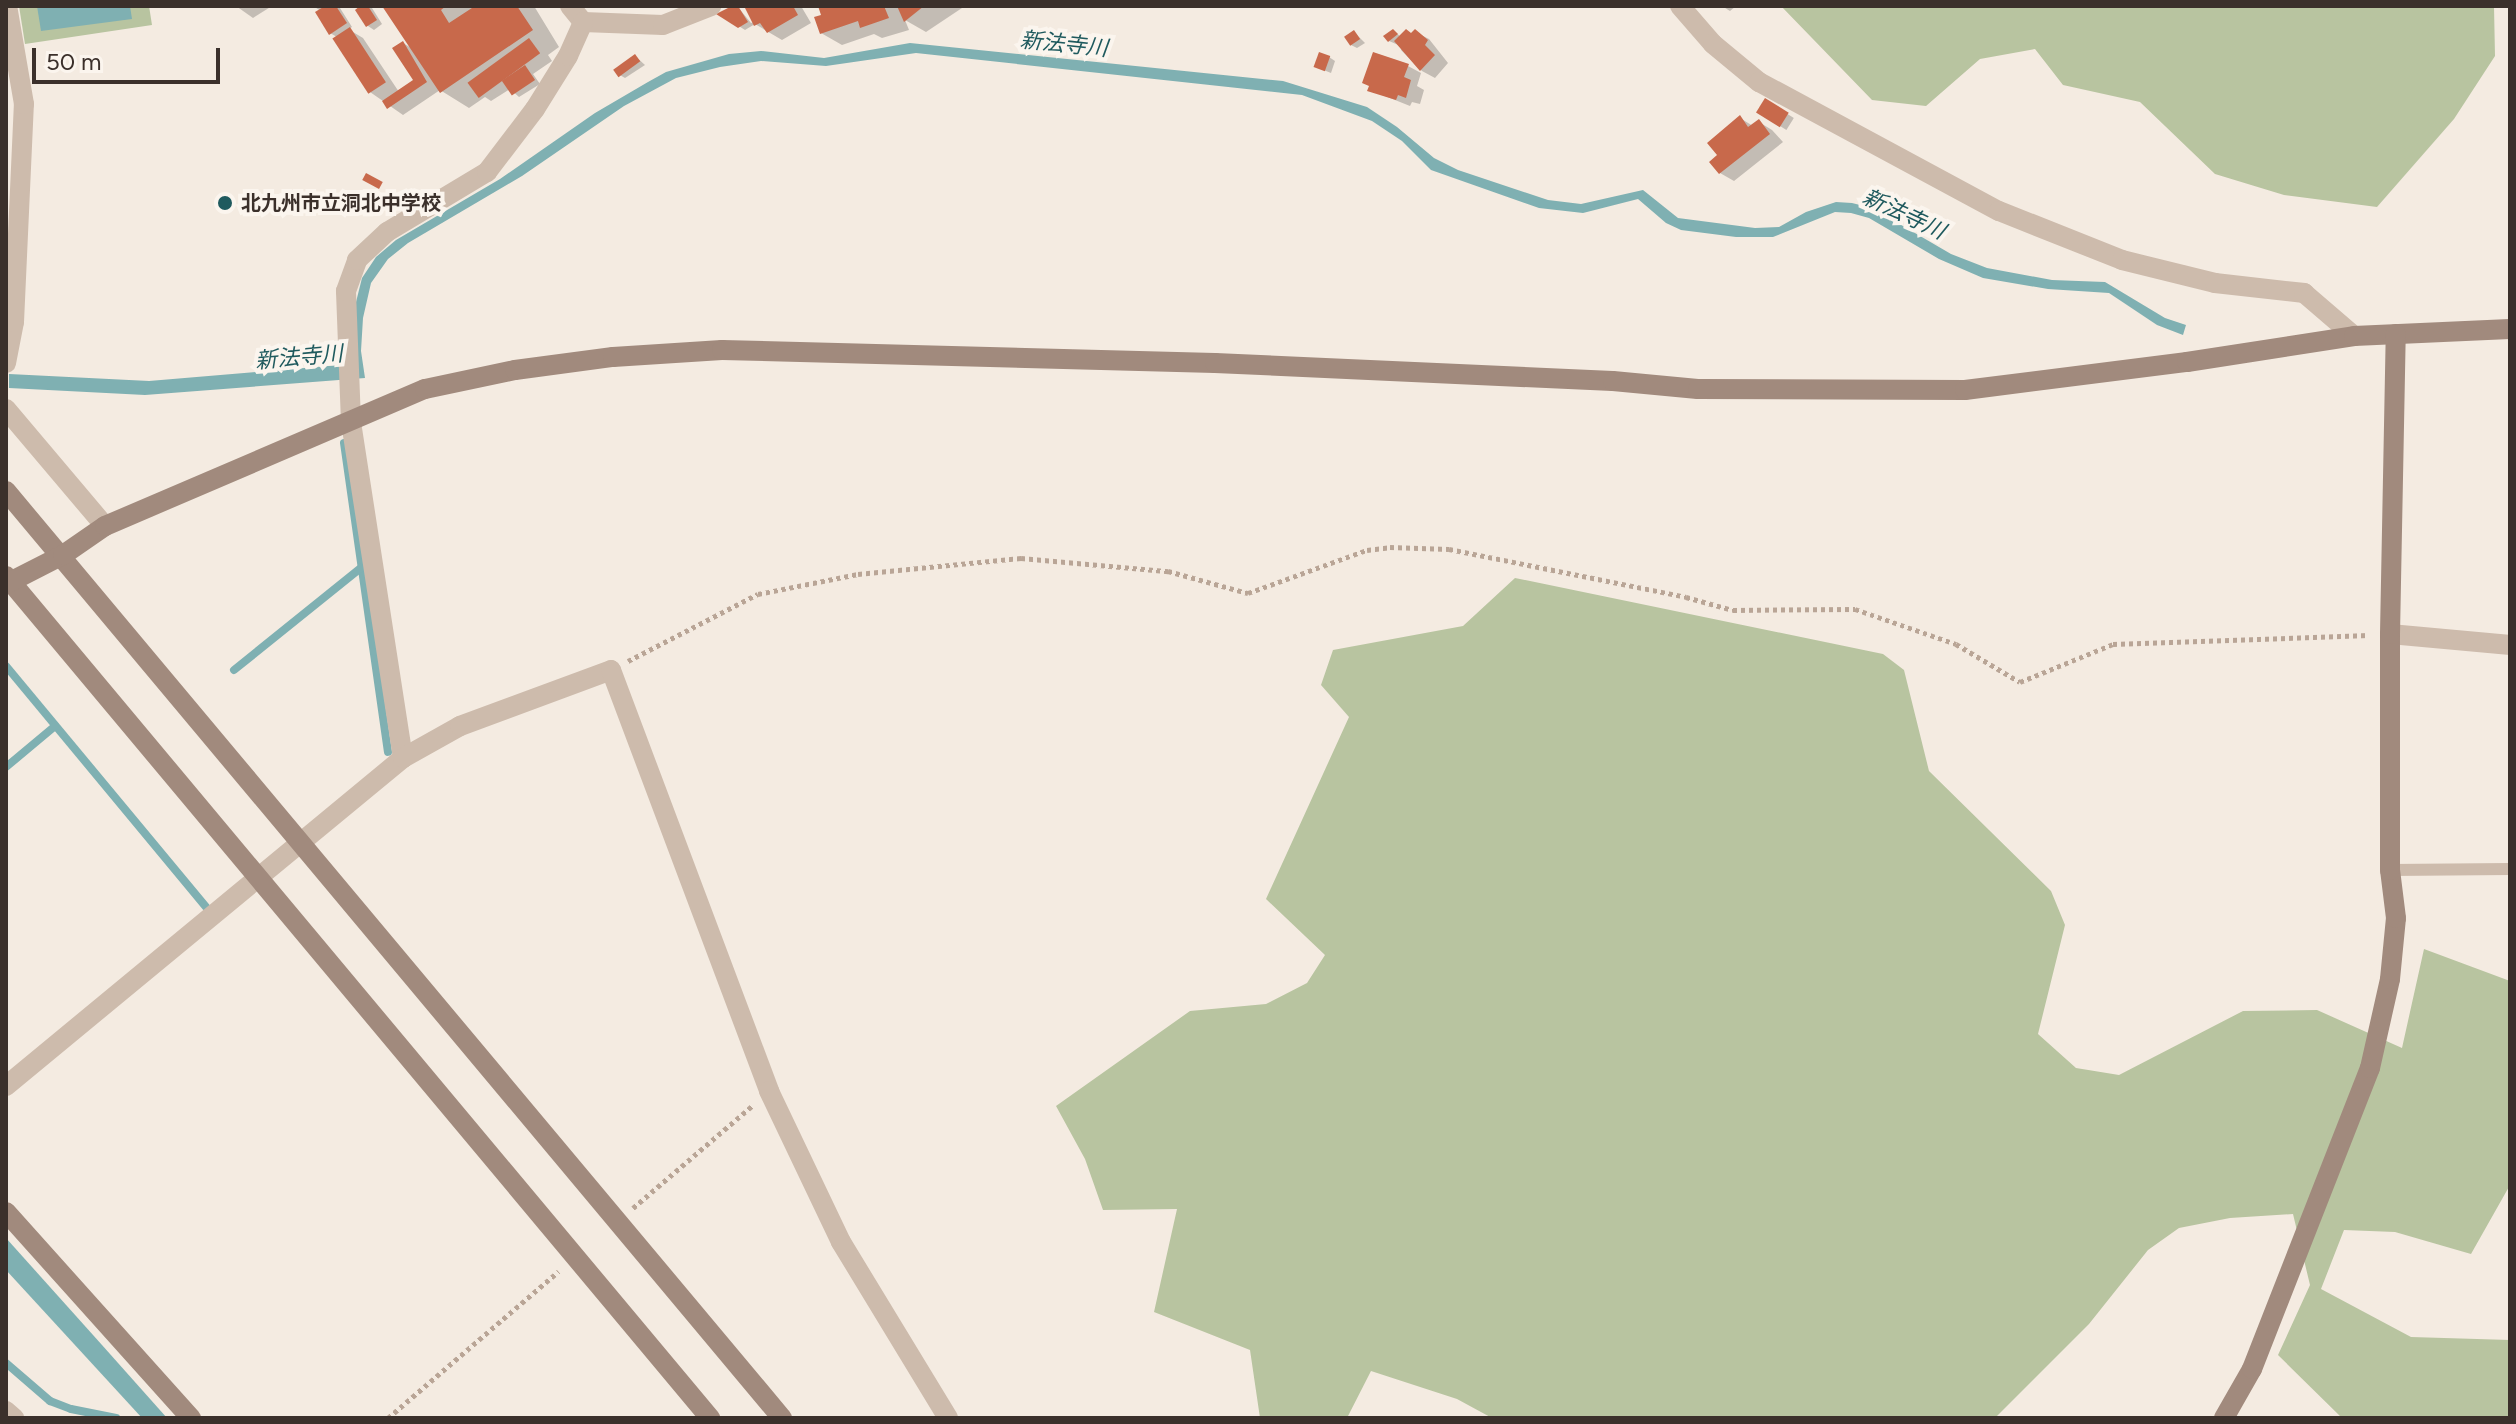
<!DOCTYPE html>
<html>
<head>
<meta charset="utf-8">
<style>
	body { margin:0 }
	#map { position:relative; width:2516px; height:1424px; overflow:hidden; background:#f4ebe1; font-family:Figtree,"Noto Sans JP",sans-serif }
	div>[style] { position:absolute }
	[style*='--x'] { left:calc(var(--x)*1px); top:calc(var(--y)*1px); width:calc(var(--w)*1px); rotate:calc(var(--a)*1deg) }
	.green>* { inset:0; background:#b8c4a0 }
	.water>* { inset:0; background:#7fb0b2 }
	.shadow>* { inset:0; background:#0003; transform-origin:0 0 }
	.stream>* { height:8px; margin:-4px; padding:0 4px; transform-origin:4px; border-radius:4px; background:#7fb0b2 }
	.building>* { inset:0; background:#c8694b; transform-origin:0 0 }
	.path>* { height:5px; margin-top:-2.5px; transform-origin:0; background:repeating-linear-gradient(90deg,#b9a596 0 4px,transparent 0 8px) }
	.lane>* { height:12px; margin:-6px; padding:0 6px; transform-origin:6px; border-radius:6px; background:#cdbbac }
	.street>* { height:20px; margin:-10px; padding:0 10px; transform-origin:10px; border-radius:10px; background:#cdbbac }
	.secondary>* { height:20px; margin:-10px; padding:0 10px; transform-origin:10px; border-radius:10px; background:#a18a7d }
	.dots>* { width:22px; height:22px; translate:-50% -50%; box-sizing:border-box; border:4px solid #fbf5ee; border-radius:50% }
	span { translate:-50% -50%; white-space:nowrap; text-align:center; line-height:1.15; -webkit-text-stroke:8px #fbf5ee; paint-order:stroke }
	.poi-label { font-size:20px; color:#3b302b; font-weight:700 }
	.left { translate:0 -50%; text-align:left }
	.water-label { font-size:22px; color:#1f5a5e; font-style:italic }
	.frame { position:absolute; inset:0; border:8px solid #3b302b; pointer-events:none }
	.scale { position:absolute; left:32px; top:48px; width:188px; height:36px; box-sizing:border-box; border:4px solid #3b302b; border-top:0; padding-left:10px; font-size:24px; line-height:28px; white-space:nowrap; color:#3b302b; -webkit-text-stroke:6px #fbf5ee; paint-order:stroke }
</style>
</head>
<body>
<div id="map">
	<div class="green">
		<div style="clip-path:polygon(19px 6px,149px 6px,152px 25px,25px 44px)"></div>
		<div style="clip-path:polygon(1781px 6px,2494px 6px,2495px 56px,2454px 119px,2377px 207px,2284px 195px,2215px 174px,2140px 102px,2063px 85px,2035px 49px,1980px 59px,1926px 106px,1872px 100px)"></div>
		<div style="clip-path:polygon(1515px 578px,1883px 654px,1904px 670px,1929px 771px,2051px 891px,2065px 925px,2038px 1034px,2076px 1068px,2119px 1075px,2243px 1011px,2317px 1010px,2402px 1048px,2424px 949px,2510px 981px,2510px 1185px,2471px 1254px,2395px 1232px,2344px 1230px,2321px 1289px,2411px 1337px,2510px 1340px,2510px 1418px,2342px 1418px,2278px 1355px,2310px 1285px,2293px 1214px,2230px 1218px,2179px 1228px,2148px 1250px,2089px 1324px,1996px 1417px,1492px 1418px,1457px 1399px,1371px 1371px,1347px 1418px,1260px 1418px,1250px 1350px,1154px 1312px,1177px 1209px,1103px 1210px,1085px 1159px,1056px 1106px,1190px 1011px,1266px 1004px,1307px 983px,1325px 955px,1266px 899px,1349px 717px,1321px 685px,1333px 650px,1463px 626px)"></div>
	</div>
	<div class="water">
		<div style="clip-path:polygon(37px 6px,130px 6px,132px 19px,41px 31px)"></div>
		<div style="clip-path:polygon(910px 43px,1283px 81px,1367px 107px,1397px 127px,1434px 158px,1458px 170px,1548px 200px,1581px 204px,1643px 190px,1678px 218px,1755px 228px,1779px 227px,1806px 212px,1836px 202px,1852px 203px,1872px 208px,1951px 254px,1987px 268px,2052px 280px,2105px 282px,2165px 318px,2186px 325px,2183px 335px,2157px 325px,2109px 293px,2048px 289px,1983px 278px,1939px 259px,1869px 218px,1851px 213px,1835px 212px,1773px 237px,1736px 237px,1681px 230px,1666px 223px,1638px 199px,1583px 213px,1539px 208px,1431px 170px,1402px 141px,1372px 121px,1302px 95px,916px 53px,826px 66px,761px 61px,720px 67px,676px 78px,624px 106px,522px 176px,408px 243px,388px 259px,371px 283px,363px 318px,361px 351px,365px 378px,145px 395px,9px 388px,9px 374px,149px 381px,352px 364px,352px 318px,362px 278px,376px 257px,396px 240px,500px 179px,595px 113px,648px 82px,666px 72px,729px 54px,761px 51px,824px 58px)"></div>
		<div style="clip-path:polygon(6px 1238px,102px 1345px,167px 1418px,142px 1418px,6px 1270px)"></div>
	</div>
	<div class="shadow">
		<div style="clip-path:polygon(236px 6px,272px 6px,253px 18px)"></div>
		<div style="clip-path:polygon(313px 6px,343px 6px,340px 8px,352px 27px,348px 29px,363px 38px,399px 92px,416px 81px,403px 43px,413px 49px,385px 6px,534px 6px,559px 47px,548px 55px,552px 61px,533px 74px,540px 84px,519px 97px,510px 89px,491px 101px,485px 97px,469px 108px,440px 90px,403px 115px,370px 92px,337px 37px,330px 33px,321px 11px)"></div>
		<div style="clip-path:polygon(363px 6px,372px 8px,382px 24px,374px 30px,368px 26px,357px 10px)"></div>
		<div style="clip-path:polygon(737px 6px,751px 23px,754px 22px,746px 6px,801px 6px,811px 23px,782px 40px,755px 24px,745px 30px,720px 14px)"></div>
		<div style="clip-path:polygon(820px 6px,965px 6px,926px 32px,905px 20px,909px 30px,882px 38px,874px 34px,842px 45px,821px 33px,824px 16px)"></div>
		<div style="clip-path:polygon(1722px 6px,1736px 6px,1730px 11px)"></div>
		<div style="clip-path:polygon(1394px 31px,1401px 37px,1415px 32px,1429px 39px,1448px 63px,1435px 78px,1422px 71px,1401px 50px,1403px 47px,1389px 41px)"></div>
		<div style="clip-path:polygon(1354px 32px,1365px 43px,1357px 48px,1351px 45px)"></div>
		<div style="clip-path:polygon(635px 56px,645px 65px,625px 78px,618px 74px)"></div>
		<div style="clip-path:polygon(1329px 57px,1335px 61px,1331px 73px,1321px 69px)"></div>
		<div style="clip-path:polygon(1408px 66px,1421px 73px,1417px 86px,1424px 90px,1420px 104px,1412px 102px,1410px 106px,1370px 90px)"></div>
		<div style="left:1765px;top:100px;width:34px;height:14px;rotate:32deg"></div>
		<div style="clip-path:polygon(1740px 118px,1753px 126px,1759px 122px,1772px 130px,1783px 142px,1734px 181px,1720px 173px,1720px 155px)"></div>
	</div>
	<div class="stream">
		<div style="--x:344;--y:443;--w:312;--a:81.9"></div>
		<div style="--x:6;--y:666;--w:313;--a:50.3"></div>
		<div style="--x:234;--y:670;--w:164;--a:-38.8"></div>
		<div style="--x:6;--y:767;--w:64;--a:-39.9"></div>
		<div style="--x:6;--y:1363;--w:58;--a:40.8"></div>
		<div style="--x:50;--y:1401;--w:22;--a:21"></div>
		<div style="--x:71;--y:1409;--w:46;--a:11.3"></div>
	</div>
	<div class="building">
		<div style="clip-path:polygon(325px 6px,336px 6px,347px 23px,329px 35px,315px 12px)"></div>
		<div style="clip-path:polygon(360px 6px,368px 6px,377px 20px,366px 27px,355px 10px)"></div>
		<div style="clip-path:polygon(382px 6px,446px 6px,441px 10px,449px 23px,475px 6px,517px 6px,533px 30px,440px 93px)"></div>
		<div style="clip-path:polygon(732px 6px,738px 6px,748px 22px,738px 28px,716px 14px)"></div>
		<div style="clip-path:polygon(744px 6px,793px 6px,798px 15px,767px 33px,760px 23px,754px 26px)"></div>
		<div style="clip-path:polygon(818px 6px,884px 6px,889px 18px,860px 28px,858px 21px,820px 34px,814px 17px,821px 15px)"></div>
		<div style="clip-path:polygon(897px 6px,924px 6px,904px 22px)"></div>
		<div style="left:350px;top:27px;width:66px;height:21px;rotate:57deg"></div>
		<div style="clip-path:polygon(1393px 29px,1398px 34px,1388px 42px,1383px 36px)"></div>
		<div style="clip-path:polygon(1406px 29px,1411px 33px,1415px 29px,1428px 40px,1425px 45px,1435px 55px,1420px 71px,1394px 41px)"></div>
		<div style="left:1354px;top:30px;width:11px;height:12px;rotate:56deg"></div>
		<div style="left:529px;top:38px;width:19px;height:76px;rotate:54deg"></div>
		<div style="clip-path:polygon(403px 41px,427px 82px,387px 109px,382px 101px,413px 80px,392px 48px)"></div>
		<div style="left:1319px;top:52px;width:12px;height:16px;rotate:20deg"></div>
		<div style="clip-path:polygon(1373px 52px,1409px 64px,1404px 77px,1411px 80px,1406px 98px,1398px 95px,1396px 100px,1367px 91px,1369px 86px,1362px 83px)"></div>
		<div style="left:635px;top:54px;width:9px;height:27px;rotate:54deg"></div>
		<div style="left:525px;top:65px;width:18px;height:28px;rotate:56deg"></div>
		<div style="left:1765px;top:98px;width:28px;height:17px;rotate:32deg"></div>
		<div style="clip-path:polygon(1740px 115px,1748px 127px,1759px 119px,1770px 134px,1719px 174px,1709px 162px,1717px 155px,1707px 143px)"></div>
		<div style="left:366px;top:173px;width:19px;height:8px;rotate:28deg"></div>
	</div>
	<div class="path">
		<div style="--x:628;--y:661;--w:146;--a:-27.3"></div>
		<div style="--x:758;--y:594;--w:102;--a:-11.3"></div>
		<div style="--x:858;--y:574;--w:164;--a:-5.6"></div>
		<div style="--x:1021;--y:558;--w:148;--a:5.1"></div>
		<div style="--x:1168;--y:571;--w:83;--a:15.4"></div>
		<div style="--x:1248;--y:593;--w:127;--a:-19.9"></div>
		<div style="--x:1367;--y:550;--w:23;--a:-7"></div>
		<div style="--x:1390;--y:547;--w:59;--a:1.9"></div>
		<div style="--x:1449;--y:549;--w:242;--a:11.4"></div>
		<div style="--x:1686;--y:597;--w:49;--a:15.5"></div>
		<div style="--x:1733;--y:610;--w:122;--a:-0.5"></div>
		<div style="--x:1855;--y:609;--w:107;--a:19.1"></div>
		<div style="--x:1956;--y:644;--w:74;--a:30.7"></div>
		<div style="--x:2020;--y:682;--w:100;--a:-22.2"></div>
		<div style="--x:2113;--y:644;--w:256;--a:-2"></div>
		<div style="--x:633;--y:1208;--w:158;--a:-40.6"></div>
		<div style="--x:388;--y:1418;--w:225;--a:-40.7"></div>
	</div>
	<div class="lane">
		<div style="--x:2390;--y:870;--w:120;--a:-0.5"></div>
	</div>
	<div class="street">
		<div style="--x:570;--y:6;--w:21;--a:51"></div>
		<div style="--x:583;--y:22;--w:80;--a:2.1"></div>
		<div style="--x:663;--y:25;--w:52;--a:-21.6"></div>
		<div style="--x:1680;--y:6;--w:50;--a:49"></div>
		<div style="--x:1713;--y:44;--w:60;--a:39.6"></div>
		<div style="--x:1759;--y:82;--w:272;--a:28.3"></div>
		<div style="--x:1999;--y:211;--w:132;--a:21.7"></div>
		<div style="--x:2122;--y:260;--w:96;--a:13.9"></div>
		<div style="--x:2215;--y:283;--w:90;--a:6.4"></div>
		<div style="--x:2304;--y:293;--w:66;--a:40.7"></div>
		<div style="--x:6;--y:363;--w:42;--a:-79"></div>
		<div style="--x:14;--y:322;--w:218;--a:-87.4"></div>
		<div style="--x:24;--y:104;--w:99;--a:-99.8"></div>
		<div style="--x:6;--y:409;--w:153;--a:49.8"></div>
		<div style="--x:2390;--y:634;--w:121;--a:5.2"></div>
		<div style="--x:403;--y:758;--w:340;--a:-98.8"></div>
		<div style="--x:351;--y:422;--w:131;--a:-92.2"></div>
		<div style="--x:346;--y:291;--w:33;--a:-70"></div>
		<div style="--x:357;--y:260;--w:41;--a:-43"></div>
		<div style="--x:387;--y:232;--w:117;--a:-31"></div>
		<div style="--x:487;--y:172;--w:79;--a:-52.7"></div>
		<div style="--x:535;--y:109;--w:62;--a:-58.1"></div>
		<div style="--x:568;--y:56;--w:37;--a:-66"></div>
		<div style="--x:6;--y:1086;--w:515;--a:-39.56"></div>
		<div style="--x:403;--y:758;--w:65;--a:-29.3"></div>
		<div style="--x:460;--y:726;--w:161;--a:-20.3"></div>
		<div style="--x:611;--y:670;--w:450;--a:69.4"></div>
		<div style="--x:769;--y:1091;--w:167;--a:64.5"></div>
		<div style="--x:841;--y:1242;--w:206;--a:58.7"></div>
		<div style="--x:6;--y:1411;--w:11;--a:41"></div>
	</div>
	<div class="secondary">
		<div style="--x:6;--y:491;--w:1209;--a:50.07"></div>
		<div style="--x:6;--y:576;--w:1098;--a:50.1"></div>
		<div style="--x:6;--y:584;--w:64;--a:-27"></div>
		<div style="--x:63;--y:555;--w:51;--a:-34.6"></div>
		<div style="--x:105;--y:526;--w:348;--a:-23.2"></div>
		<div style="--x:425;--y:389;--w:92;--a:-11.9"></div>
		<div style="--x:515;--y:370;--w:99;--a:-7.6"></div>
		<div style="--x:613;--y:357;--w:109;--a:-3.7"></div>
		<div style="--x:722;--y:350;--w:493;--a:1.5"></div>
		<div style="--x:1215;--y:363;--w:398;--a:2.6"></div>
		<div style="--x:1613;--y:381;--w:85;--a:5.4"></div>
		<div style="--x:1698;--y:389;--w:267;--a:0.2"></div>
		<div style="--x:1965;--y:390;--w:224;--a:-7.2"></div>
		<div style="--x:2187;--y:362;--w:169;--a:-8.8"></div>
		<div style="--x:2354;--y:336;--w:156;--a:-2.6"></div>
		<div style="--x:6;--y:1212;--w:277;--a:48.1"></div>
		<div style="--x:2224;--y:1418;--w:56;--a:-60.3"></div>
		<div style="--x:2252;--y:1369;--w:323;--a:-68.6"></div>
		<div style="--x:2370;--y:1068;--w:91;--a:-77.3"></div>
		<div style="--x:2390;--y:979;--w:61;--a:-84.4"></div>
		<div style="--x:2396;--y:918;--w:48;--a:-97.1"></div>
		<div style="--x:2390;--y:870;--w:236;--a:-90"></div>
		<div style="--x:2390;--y:634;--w:300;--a:-88.9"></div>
	</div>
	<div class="dots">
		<div style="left:225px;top:203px;background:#1f5a5e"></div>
	</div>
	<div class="poi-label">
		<span class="left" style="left:241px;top:203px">北九州市立洞北中学校</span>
	</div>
	<div class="water-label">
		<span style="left:1064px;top:44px;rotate:6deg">新法寺川</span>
		<span style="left:1904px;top:214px;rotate:25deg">新法寺川</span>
		<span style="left:299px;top:357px;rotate:-5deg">新法寺川</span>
	</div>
	<div class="frame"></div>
	<div class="scale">50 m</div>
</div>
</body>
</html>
